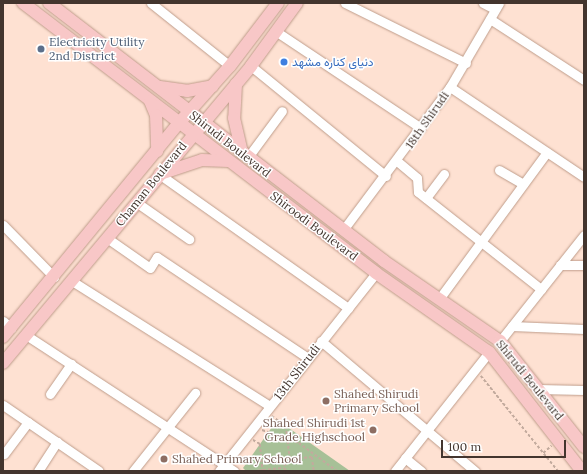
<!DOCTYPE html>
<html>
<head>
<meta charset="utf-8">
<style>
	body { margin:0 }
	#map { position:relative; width:587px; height:474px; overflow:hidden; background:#fee1d2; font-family:Lora,Vazirmatn,serif }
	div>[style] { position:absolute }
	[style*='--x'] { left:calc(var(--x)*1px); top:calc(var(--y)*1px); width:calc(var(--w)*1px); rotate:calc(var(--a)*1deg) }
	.green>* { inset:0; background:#a7c097 }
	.path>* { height:1.5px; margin-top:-0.75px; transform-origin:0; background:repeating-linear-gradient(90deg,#c2aa9d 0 3px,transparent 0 5px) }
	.roads { filter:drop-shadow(0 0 1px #bf9d8b) drop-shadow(0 0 1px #bf9d8b) }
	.minor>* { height:9px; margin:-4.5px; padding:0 4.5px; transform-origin:4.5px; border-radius:4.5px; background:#fff }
	.major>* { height:12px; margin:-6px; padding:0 6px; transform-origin:6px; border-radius:6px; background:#f8c7c7 }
	.dots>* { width:11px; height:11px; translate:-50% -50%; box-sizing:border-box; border:2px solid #fff; border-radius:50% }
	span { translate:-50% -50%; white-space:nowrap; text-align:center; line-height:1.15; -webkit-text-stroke:3px #fff; paint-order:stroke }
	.service-label { font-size:12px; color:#4e5e75 }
	.left { translate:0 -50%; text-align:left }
	.shop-label { font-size:12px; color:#366cbe }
	.street-label { font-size:12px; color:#43352e }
	.education-label { font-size:12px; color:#785e54 }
	.right { translate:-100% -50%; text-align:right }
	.frame { position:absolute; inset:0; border:4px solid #43352e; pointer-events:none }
	.scale { position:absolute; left:441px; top:440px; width:125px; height:18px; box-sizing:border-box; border:2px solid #43352e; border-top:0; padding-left:5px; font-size:12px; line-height:14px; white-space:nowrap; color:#43352e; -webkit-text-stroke:3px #fff; paint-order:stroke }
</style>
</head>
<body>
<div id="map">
	<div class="green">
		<div style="clip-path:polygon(277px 420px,286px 426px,350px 471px,246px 471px,243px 468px)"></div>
	</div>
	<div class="path">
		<div style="--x:481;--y:376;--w:122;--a:51"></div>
		<div style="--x:272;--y:416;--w:17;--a:36"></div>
		<div style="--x:286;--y:426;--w:33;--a:83"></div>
		<div style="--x:262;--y:430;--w:39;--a:19"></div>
		<div style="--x:299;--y:443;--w:47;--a:36.4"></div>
		<div style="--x:253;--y:440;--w:8;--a:30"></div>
		<div style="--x:260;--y:444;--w:27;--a:84"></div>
		<div style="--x:543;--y:453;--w:11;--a:-41"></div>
		<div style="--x:253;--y:471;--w:31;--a:-6"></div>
		<div style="--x:285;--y:471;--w:11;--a:-95"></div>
		<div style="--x:284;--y:460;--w:28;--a:-6"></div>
		<div style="--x:312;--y:457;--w:14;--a:82"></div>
	</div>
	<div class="roads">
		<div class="minor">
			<div style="--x:151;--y:3;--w:101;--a:38.6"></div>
			<div style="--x:345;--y:3;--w:135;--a:26.4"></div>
			<div style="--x:483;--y:3;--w:13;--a:27"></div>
			<div style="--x:490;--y:19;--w:112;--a:33"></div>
			<div style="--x:277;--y:32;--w:173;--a:33.7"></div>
			<div style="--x:251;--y:66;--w:174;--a:39.2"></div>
			<div style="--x:450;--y:87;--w:161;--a:33.9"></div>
			<div style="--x:248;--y:157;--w:57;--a:-53.5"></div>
			<div style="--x:397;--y:161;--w:26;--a:40"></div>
			<div style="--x:417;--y:178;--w:14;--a:86"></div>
			<div style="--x:418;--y:192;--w:157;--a:38.3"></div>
			<div style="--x:499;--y:170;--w:28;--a:30"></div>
			<div style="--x:159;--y:174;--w:232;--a:35.3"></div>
			<div style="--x:426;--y:198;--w:30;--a:-53"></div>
			<div style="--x:136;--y:202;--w:65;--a:34.9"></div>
			<div style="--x:3;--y:225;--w:73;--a:45.6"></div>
			<div style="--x:343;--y:230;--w:179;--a:-53.2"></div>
			<div style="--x:450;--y:87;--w:97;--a:-59.7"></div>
			<div style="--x:107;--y:238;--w:52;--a:34.9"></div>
			<div style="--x:150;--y:268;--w:13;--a:-58"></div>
			<div style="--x:157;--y:257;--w:182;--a:33.8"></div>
			<div style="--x:560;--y:265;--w:24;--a:0"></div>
			<div style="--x:72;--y:281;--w:234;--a:32.3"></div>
			<div style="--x:439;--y:299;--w:182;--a:-53.7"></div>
			<div style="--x:3;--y:321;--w:11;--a:41"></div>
			<div style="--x:512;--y:326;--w:72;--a:2.4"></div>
			<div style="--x:26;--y:335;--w:249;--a:33.2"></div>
			<div style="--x:321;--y:341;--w:202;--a:40.2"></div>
			<div style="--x:500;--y:341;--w:135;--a:-51.6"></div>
			<div style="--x:538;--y:389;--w:46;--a:1.2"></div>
			<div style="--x:50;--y:394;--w:37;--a:-55"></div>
			<div style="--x:3;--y:405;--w:116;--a:34.5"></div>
			<div style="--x:4;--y:454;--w:40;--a:-53"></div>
			<div style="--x:405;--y:458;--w:21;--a:39"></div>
			<div style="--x:38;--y:471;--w:35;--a:-57"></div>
			<div style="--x:133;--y:471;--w:100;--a:-51.5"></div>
			<div style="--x:219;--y:471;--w:253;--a:-51.6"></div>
			<div style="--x:395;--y:471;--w:152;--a:-51.7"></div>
		</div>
		<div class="major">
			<div style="--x:23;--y:3;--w:444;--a:37.4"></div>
			<div style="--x:376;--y:273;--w:138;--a:35"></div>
			<div style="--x:489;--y:352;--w:151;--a:52"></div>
			<div style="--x:49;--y:3;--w:423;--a:37.6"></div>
			<div style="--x:384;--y:261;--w:141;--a:34.6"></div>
			<div style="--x:500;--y:341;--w:135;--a:51.6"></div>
			<div style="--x:236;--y:84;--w:34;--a:93"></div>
			<div style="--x:234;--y:118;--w:36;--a:77"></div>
			<div style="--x:160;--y:87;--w:27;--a:8"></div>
			<div style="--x:187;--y:91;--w:26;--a:-11"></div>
			<div style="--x:150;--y:101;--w:15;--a:67"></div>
			<div style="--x:156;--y:115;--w:36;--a:88"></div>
			<div style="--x:160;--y:174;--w:44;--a:-18.4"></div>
			<div style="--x:202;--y:160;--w:26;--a:2"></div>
			<div style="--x:3;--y:337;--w:277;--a:-50.6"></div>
			<div style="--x:179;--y:123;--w:76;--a:-48.2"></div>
			<div style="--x:230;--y:66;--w:79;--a:-52.7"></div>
			<div style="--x:3;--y:363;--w:387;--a:-50.1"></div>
			<div style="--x:251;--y:66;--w:78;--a:-53.9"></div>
		</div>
	</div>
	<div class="dots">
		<div style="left:41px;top:49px;background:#5c6f8a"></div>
		<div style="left:284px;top:62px;background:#3f7fe0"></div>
		<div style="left:326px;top:401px;background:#8d6e63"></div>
		<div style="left:373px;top:430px;background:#8d6e63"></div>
		<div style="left:164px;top:459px;background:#8d6e63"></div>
	</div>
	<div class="service-label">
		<span class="left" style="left:49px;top:49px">Electricity Utility<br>2nd District</span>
	</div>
	<div class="shop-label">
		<span class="left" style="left:292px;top:62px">دنیای کناره مشهد</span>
	</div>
	<div class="street-label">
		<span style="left:427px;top:120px;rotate:-55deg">18th Shirudi</span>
		<span style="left:230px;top:144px;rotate:38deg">Shirudi Boulevard</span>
		<span style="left:151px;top:184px;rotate:-51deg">Chaman Boulevard</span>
		<span style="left:314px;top:226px;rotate:37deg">Shiroodi Boulevard</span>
		<span style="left:297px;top:372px;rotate:-52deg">13th Shirudi</span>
		<span style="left:530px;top:380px;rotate:51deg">Shirudi Boulevard</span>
	</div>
	<div class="education-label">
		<span class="left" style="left:334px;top:401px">Shahed Shirudi<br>Primary School</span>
		<span class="right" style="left:365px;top:430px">Shahed Shirudi 1st<br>Grade Highschool</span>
		<span class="left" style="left:172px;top:459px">Shahed Primary School</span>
	</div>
	<div class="frame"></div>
	<div class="scale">100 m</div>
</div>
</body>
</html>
